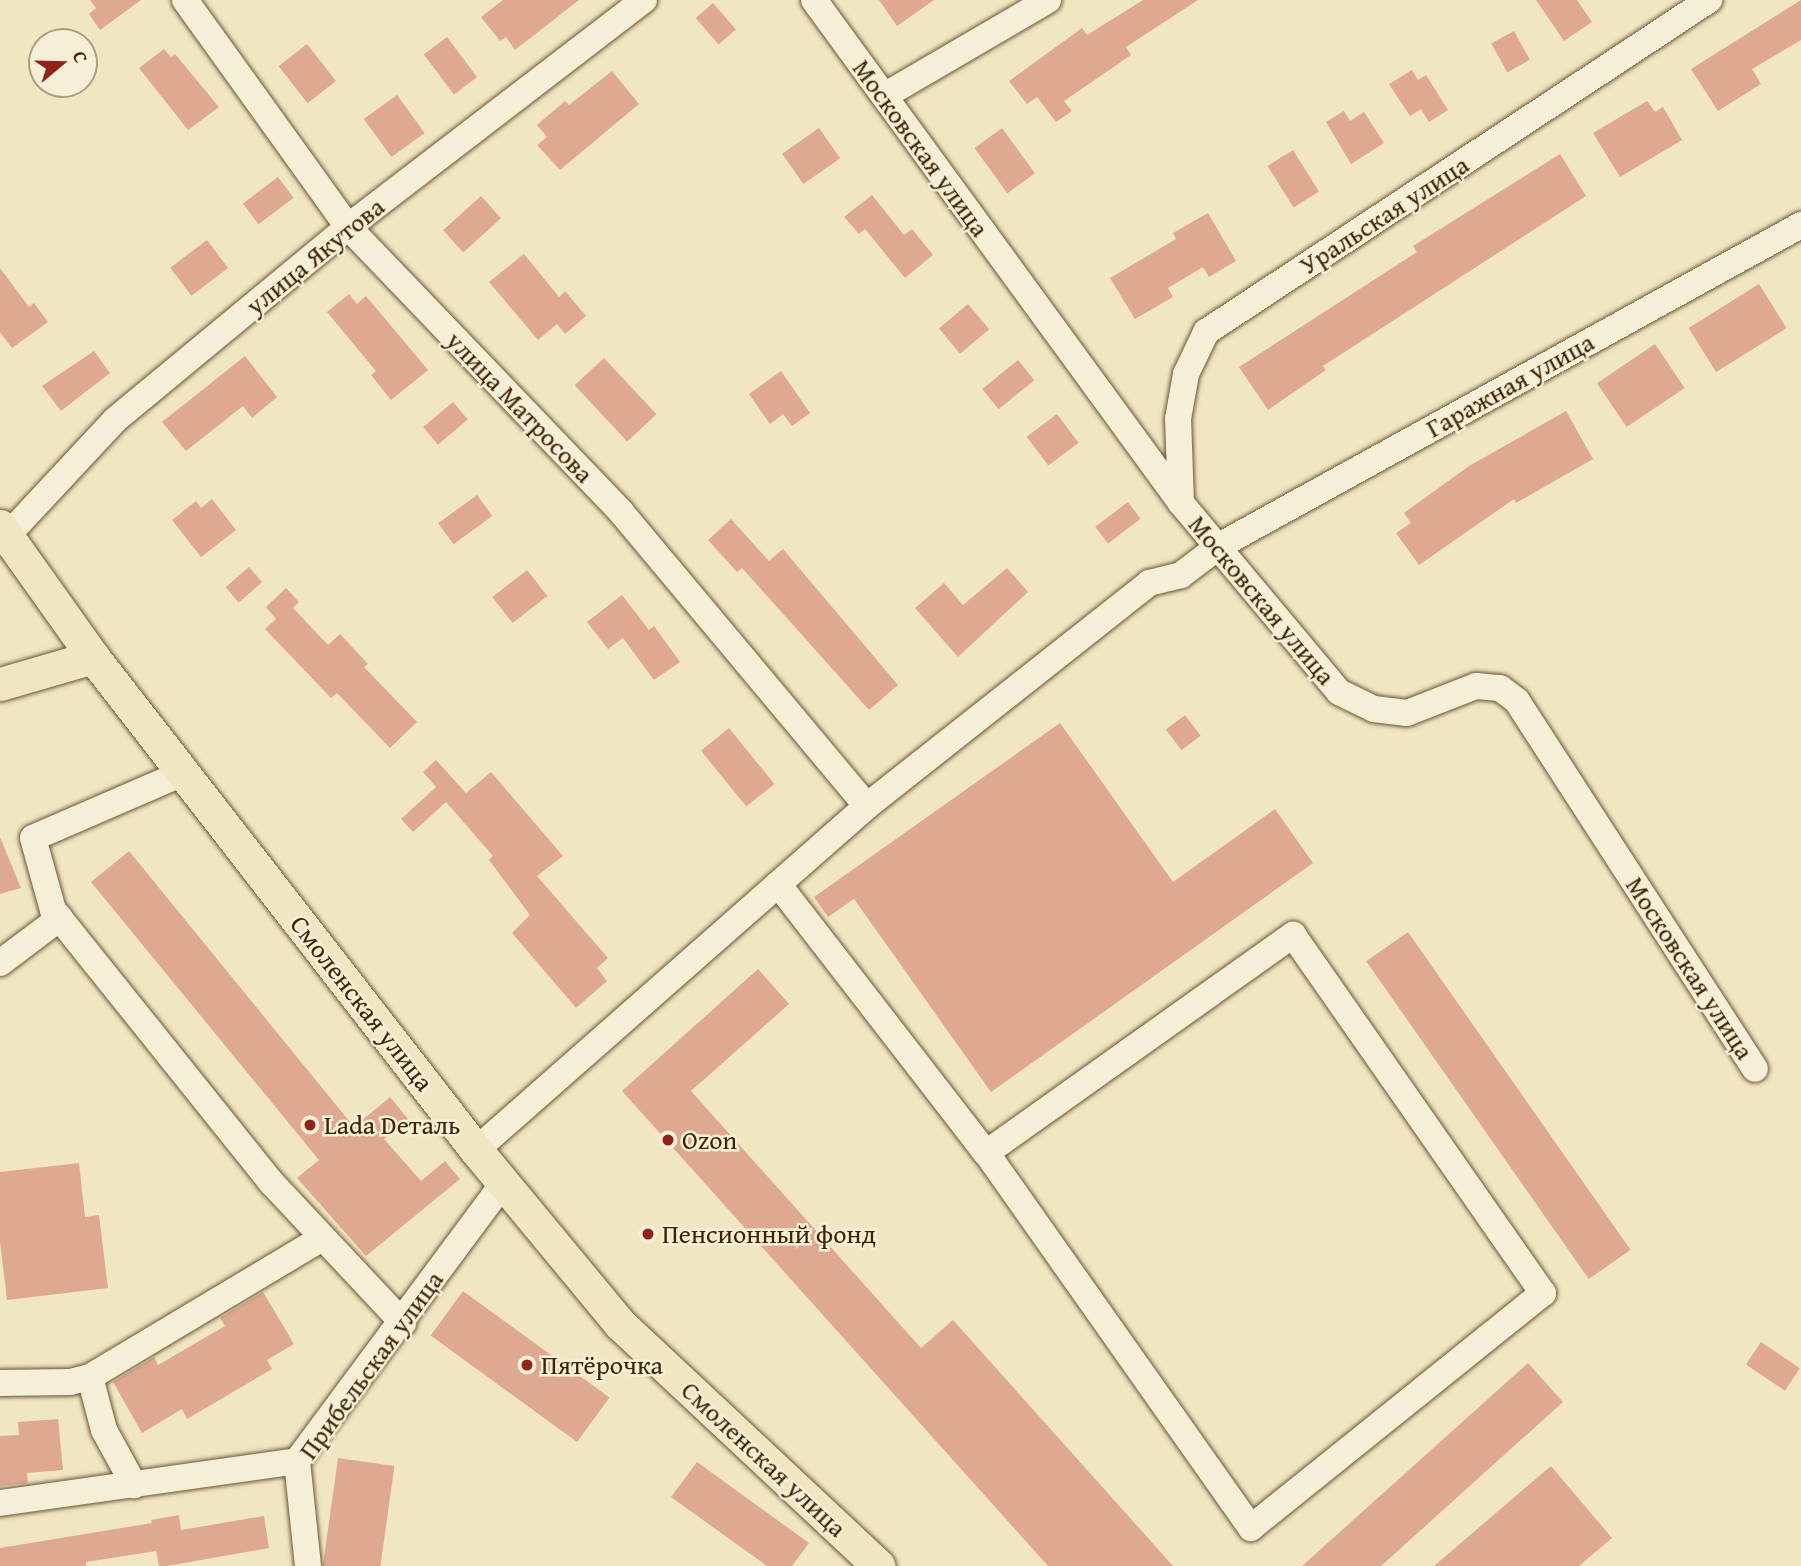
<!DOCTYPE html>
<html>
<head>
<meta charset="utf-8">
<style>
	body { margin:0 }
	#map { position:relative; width:1801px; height:1566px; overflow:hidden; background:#f1e6c2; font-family:"Gentium Book Plus",serif }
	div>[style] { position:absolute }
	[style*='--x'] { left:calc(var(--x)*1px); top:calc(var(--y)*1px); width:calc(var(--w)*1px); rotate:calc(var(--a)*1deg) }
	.building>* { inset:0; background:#dfa991; transform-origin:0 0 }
	.roads { filter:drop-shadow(0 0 2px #6a5534) drop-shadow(0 0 2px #6a5534) }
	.minor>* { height:26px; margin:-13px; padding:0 13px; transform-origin:13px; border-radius:13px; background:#f6efd7 }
	.major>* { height:33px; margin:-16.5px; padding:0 16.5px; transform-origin:16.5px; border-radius:16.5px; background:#f1e6c2 }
	.dots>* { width:19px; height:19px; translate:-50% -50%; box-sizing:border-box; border:4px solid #f6efd7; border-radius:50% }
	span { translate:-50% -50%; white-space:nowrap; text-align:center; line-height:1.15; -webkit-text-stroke:5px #f6efd7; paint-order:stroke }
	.street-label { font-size:26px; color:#3d2504 }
	.poi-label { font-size:26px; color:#3d2504 }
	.left { translate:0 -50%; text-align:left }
	.north { position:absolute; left:28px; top:28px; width:70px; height:70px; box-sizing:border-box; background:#f6efd7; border:2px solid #ac9e83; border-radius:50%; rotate:71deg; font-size:19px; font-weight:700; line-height:28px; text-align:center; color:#3d2504 }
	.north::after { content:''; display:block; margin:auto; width:24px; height:32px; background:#8f2418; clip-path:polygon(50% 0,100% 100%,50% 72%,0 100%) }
</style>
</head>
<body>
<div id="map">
	<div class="building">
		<div style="clip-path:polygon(90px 0,141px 0,100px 30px,89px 14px,96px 8px)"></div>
		<div style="clip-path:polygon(503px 0,579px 0,515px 50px,506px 37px,500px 41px,481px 17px)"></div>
		<div style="clip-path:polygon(879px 0,934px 0,897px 26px)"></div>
		<div style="clip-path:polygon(1143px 0,1198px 0,1126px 47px,1131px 55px,1064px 101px,1072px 111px,1056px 122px,1037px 97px,1027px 104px,1009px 81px,1082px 28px,1087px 35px)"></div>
		<div style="clip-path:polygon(1536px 0,1577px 0,1592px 22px,1564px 41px)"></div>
		<div style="clip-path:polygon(1801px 0,1801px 40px,1752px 69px,1761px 84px,1718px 111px,1691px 69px)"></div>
		<div style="left:713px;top:3px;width:35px;height:23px;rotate:49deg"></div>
		<div style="left:1514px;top:31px;width:33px;height:26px;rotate:61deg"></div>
		<div style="left:447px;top:37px;width:50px;height:29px;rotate:53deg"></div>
		<div style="left:307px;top:44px;width:47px;height:36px;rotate:52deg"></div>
		<div style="clip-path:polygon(164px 49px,171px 57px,175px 54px,219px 107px,188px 130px,139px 68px)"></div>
		<div style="clip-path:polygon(1412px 70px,1418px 80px,1426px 75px,1448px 110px,1429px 122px,1421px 109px,1410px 116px,1389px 84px)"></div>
		<div style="clip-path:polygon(612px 71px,639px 104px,560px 170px,537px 145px,547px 137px,537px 125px,565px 101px,569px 105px)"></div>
		<div style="left:397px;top:95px;width:47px;height:41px;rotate:54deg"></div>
		<div style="clip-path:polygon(1647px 101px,1655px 112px,1663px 107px,1682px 140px,1620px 177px,1593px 133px)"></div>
		<div style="clip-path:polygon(1344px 111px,1350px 121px,1364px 112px,1384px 143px,1351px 164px,1326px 122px)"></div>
		<div style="left:819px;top:128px;width:37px;height:45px;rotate:55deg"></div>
		<div style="left:1002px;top:128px;width:56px;height:34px;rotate:54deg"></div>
		<div style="left:1293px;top:150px;width:49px;height:30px;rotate:58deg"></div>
		<div style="clip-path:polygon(1560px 154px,1586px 196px,1323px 366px,1326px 370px,1268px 410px,1239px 367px,1417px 252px,1413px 246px)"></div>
		<div style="left:278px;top:177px;width:26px;height:44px;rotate:53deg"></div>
		<div style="clip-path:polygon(872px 195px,904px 235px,912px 229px,933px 255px,905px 278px,865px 229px,859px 234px,844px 217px)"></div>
		<div style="left:481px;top:196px;width:30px;height:51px;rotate:48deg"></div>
		<div style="clip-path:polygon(1208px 213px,1236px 261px,1209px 277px,1203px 267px,1168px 288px,1173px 297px,1135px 319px,1110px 278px,1176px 239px,1173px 233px)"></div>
		<div style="left:207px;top:240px;width:35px;height:46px;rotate:53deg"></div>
		<div style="clip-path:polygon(524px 254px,559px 297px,565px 291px,586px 316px,565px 334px,557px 324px,538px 340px,489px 282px)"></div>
		<div style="clip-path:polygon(0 268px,29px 307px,34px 303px,48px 322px,12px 348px,0 332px)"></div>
		<div style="left:1759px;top:284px;width:52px;height:83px;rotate:58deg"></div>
		<div style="clip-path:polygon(349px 294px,357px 304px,366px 296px,428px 370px,391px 400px,371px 375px,376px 371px,327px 312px)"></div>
		<div style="left:968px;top:304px;width:33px;height:38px;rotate:50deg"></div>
		<div style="left:1655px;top:344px;width:53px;height:70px;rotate:56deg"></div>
		<div style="clip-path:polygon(94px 351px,110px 373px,61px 411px,42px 386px)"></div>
		<div style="clip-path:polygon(245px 356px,277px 397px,252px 418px,243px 406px,186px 451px,162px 422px)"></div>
		<div style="left:604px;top:358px;width:77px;height:40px;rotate:47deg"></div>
		<div style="left:1018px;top:360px;width:26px;height:46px;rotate:51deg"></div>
		<div style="clip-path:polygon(781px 371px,810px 413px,792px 426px,783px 414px,770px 424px,749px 394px)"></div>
		<div style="left:453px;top:402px;width:23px;height:39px;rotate:50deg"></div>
		<div style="clip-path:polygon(1566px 411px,1593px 459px,1516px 503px,1514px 499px,1419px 565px,1396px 533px,1411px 523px,1404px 513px,1469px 466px)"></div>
		<div style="left:1057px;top:414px;width:36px;height:38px;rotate:53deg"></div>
		<div style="left:477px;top:495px;width:26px;height:48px;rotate:54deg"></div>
		<div style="clip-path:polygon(212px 499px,236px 530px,201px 557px,172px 520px,196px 501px,201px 508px)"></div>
		<div style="left:1128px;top:502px;width:21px;height:41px;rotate:53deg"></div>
		<div style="clip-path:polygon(731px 519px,769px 561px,783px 549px,898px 685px,869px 710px,742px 568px,737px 572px,708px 540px)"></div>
		<div style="left:249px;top:567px;width:20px;height:31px;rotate:49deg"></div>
		<div style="clip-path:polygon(1007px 568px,1028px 592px,958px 657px,915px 608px,944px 583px,963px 605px)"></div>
		<div style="left:527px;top:570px;width:33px;height:44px;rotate:52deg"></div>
		<div style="clip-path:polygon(286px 588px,299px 602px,293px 608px,328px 645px,340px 634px,368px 664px,364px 667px,417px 722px,390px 748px,337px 693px,331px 698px,265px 629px,276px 619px,266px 607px)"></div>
		<div style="clip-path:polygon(622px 595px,649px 630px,654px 626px,680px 662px,654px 680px,623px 638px,608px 649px,587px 622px)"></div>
		<div style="left:1185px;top:715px;width:26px;height:24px;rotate:53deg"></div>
		<div style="clip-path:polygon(1060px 723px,1173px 882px,1275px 809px,1313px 863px,991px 1092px,854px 899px,828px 917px,814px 897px)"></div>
		<div style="left:729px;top:728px;width:72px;height:36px;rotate:51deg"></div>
		<div style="clip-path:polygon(436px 760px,466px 793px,491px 772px,563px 856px,537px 876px,608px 958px,597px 968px,607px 981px,576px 1008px,512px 933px,530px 915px,489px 860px,493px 856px,446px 802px,413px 832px,401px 819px,436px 787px,423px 772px)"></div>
		<div style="clip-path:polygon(0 837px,21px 888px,0 894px)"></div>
		<div style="clip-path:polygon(129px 851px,354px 1127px,390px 1097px,408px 1119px,384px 1139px,421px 1181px,445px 1161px,460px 1179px,366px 1256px,297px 1178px,319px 1160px,91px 882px)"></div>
		<div style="left:1408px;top:932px;width:388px;height:51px;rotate:55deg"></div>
		<div style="clip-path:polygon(758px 969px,789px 1004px,691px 1091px,921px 1348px,953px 1320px,1173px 1566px,1048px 1566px,622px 1091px)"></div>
		<div style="clip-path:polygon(79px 1163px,85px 1217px,99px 1215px,108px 1288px,7px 1300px,0 1242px,0 1172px)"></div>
		<div style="left:463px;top:1291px;width:181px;height:55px;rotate:36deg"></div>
		<div style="clip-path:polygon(263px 1292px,294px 1344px,267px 1360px,272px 1369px,187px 1419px,182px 1409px,142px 1433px,113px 1382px,154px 1357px,158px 1365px,225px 1326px,220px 1318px)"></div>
		<div style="left:1761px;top:1342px;width:47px;height:27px;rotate:34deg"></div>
		<div style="clip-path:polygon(1528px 1363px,1563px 1402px,1381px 1566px,1302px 1566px)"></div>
		<div style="clip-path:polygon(58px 1419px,63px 1470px,27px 1473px,28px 1483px,0 1486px,0 1436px,19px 1435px,18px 1422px)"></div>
		<div style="left:338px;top:1458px;width:57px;height:109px;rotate:8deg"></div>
		<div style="clip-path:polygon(697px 1462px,809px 1543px,792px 1566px,767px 1566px,671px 1497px)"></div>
		<div style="clip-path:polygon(1551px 1466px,1612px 1538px,1579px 1566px,1434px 1566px)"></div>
		<div style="clip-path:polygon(179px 1515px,181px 1530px,264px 1516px,269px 1548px,167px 1566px,159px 1566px,156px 1551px,86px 1562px,86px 1566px,0 1566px,0 1548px,152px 1523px,151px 1520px)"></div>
	</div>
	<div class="roads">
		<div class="minor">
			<div style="--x:185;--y:0;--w:279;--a:54.3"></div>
			<div style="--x:348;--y:227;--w:395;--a:46.2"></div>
			<div style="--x:621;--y:512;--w:383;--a:50.1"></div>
			<div style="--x:814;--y:0;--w:623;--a:53.88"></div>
			<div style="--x:1181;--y:503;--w:246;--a:50.1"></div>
			<div style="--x:1339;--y:692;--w:39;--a:26"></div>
			<div style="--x:1374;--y:709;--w:33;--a:7"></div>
			<div style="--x:1407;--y:713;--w:74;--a:-21.4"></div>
			<div style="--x:1476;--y:686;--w:24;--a:5"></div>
			<div style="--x:1500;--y:688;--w:21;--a:37"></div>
			<div style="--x:1517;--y:701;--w:438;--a:57.1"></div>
			<div style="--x:884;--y:96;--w:190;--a:-30.3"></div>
			<div style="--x:1181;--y:503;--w:84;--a:-92"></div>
			<div style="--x:1178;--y:419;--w:46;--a:-79.9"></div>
			<div style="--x:1186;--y:374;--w:47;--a:-64.5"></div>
			<div style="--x:1206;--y:332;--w:603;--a:-33.43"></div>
			<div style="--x:7;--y:536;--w:158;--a:-47"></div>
			<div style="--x:115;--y:420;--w:303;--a:-39.6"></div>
			<div style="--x:348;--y:227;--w:373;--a:-37.5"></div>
			<div style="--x:183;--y:773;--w:163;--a:156.6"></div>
			<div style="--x:33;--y:838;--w:75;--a:74.5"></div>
			<div style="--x:53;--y:910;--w:350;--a:51.3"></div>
			<div style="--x:272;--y:1183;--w:192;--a:46.9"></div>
			<div style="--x:778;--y:884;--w:340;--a:52.3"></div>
			<div style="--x:986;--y:1153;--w:377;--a:-35.4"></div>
			<div style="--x:1293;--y:935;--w:437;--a:55.1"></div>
			<div style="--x:1543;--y:1293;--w:375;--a:141.2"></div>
			<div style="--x:1251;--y:1528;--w:459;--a:-125.2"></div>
			<div style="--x:0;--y:963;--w:75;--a:-36.9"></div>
			<div style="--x:476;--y:1150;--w:521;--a:-41.34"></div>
			<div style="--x:867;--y:806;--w:360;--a:-38.3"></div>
			<div style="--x:1149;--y:583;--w:33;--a:-14"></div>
			<div style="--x:1181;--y:575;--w:48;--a:-37.3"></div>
			<div style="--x:1219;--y:546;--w:665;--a:-28.88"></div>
			<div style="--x:90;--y:1377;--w:55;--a:75.2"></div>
			<div style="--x:104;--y:1430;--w:63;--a:61.4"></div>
			<div style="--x:0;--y:1383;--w:70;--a:-0.8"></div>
			<div style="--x:70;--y:1382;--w:21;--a:-14"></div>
			<div style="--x:90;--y:1377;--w:270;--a:-30.9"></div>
			<div style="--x:0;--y:1503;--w:300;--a:-8"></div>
			<div style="--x:308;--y:1566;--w:106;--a:-96"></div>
			<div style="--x:297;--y:1461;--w:347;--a:-53.4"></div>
		</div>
		<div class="major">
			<div style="--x:0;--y:526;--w:161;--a:54.6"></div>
			<div style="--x:93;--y:657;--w:624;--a:52.16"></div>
			<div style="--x:476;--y:1150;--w:226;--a:50.4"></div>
			<div style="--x:620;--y:1324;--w:354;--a:43.1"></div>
			<div style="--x:0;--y:684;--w:97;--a:-16.2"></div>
		</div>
	</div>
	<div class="dots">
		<div style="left:310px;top:1125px;background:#8f2418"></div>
		<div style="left:668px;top:1140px;background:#8f2418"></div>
		<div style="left:648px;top:1234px;background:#8f2418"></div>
		<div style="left:527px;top:1365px;background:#8f2418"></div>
	</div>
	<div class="street-label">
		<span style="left:921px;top:148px;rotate:54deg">Московская улица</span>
		<span style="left:1384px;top:215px;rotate:-33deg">Уральская улица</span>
		<span style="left:315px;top:256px;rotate:-39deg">улица Якутова</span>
		<span style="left:1510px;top:385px;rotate:-29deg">Гаражная улица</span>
		<span style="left:520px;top:407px;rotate:46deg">улица Матросова</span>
		<span style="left:1262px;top:600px;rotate:50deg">Московская улица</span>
		<span style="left:1690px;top:968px;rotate:57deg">Московская улица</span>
		<span style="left:362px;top:1003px;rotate:52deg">Смоленская улица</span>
		<span style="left:371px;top:1365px;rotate:-54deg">Прибельская улица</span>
		<span style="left:764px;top:1459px;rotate:43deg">Смоленская улица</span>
	</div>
	<div class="poi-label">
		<span class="left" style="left:324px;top:1125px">Lada Dеталь</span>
		<span class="left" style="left:682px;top:1140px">Ozon</span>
		<span class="left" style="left:662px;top:1234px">Пенсионный фонд</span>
		<span class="left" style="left:541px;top:1365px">Пятёрочка</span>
	</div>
	<div class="north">С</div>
</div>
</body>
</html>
